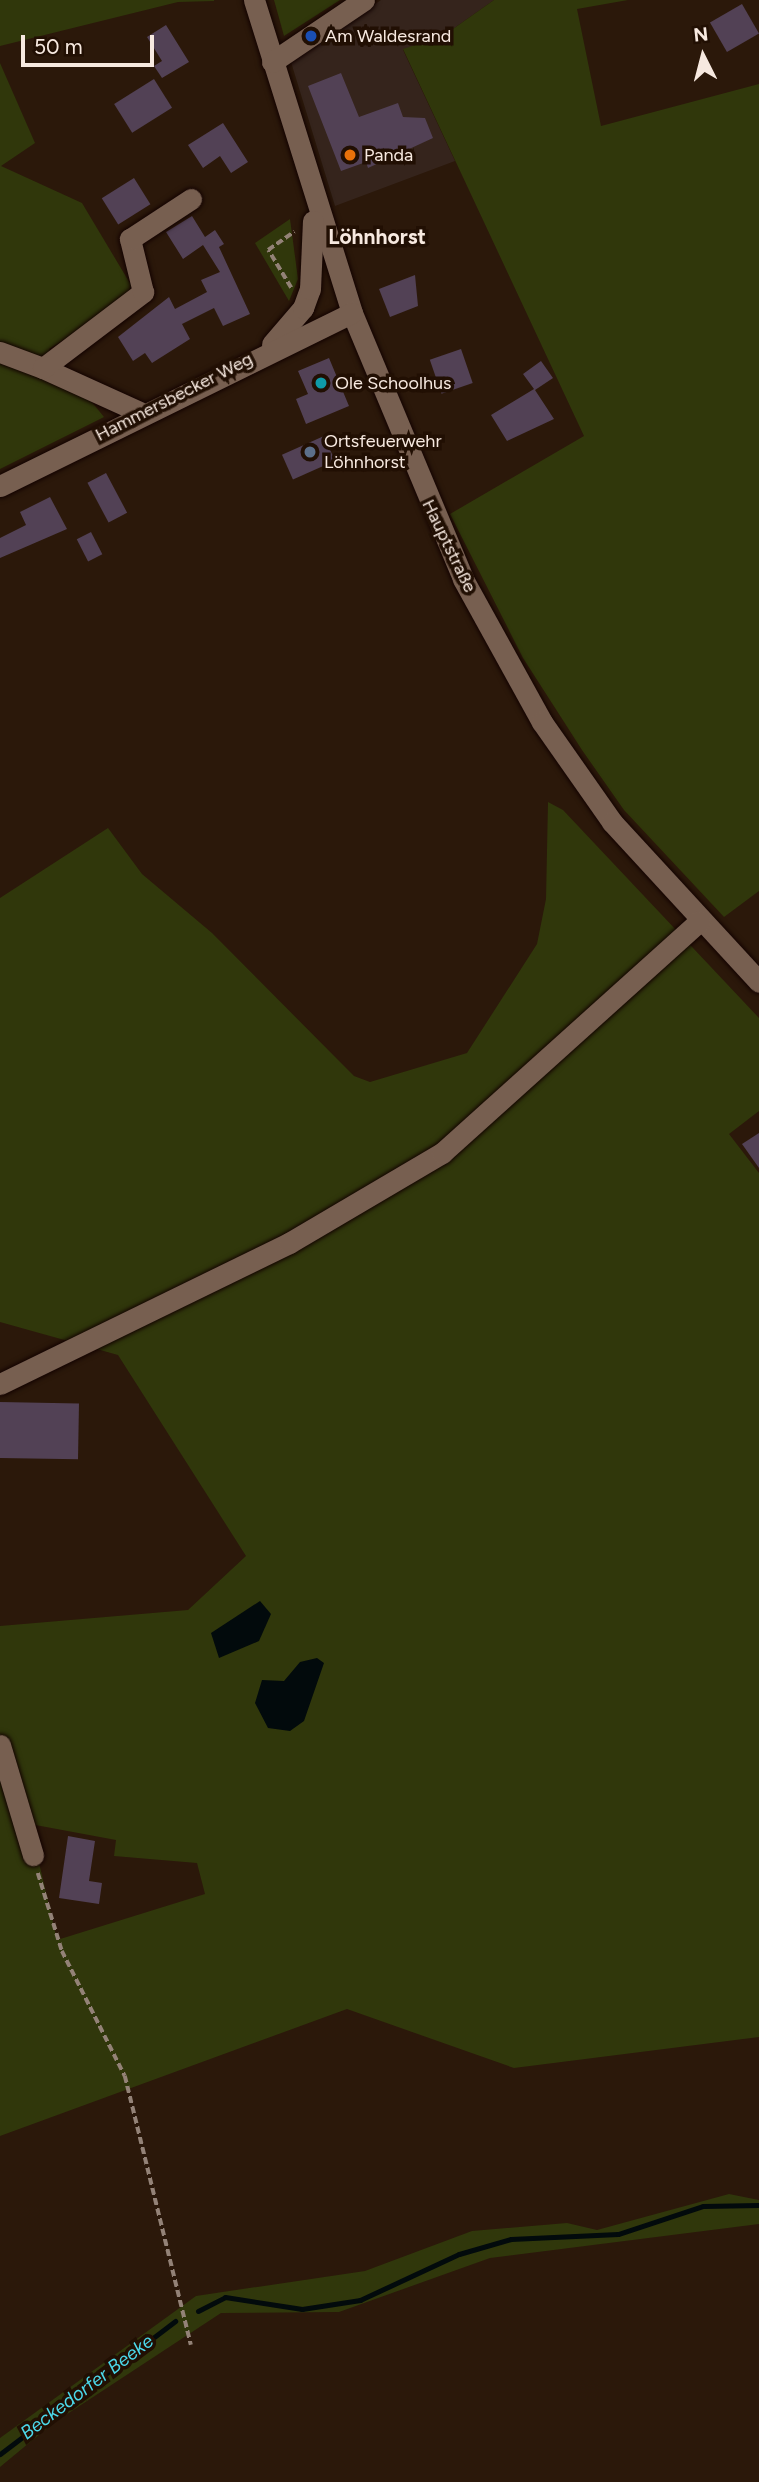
<!DOCTYPE html>
<html>
<head>
<meta charset="utf-8">
<style>
	body { margin:0 }
	#map { position:relative; width:759px; height:2482px; overflow:hidden; background:#2b180a; font-family:Figtree,sans-serif }
	div>[style] { position:absolute }
	[style*='--x'] { left:calc(var(--x)*1px); top:calc(var(--y)*1px); width:calc(var(--w)*1px); rotate:calc(var(--a)*1deg) }
	.commercial>* { inset:0; background:#35241c }
	.green>* { inset:0; background:#30370b }
	.water>* { inset:0; background:#020a0c }
	.stream>* { height:5px; margin:-2.5px; padding:0 2.5px; transform-origin:2.5px; border-radius:2.5px; background:#020a0c }
	.building>* { inset:0; background:#524155; transform-origin:0 0 }
	.path>* { height:3.5px; margin-top:-1.75px; transform-origin:0; background:repeating-linear-gradient(90deg,#938277 0 7px,transparent 0 10.5px) }
	.roads { filter:drop-shadow(0 0 2px #130300) drop-shadow(0 0 2px #130300) }
	.minor>* { height:21px; margin:-10.5px; padding:0 10.5px; transform-origin:10.5px; border-radius:10.5px; background:#775f50 }
	.dots>* { width:19px; height:19px; translate:-50% -50%; box-sizing:border-box; border:4px solid #210f03; border-radius:50% }
	span { translate:-50% -50%; white-space:nowrap; text-align:center; line-height:1.15; -webkit-text-stroke:7px #210f03; paint-order:stroke }
	.poi-label { font-size:18px; color:#f7e9e0 }
	.left { translate:0 -50%; text-align:left }
	.street-label { font-size:18px; color:#f7e9e0 }
	.water-label { font-size:19px; color:#4cd9eb; font-style:italic }
	.quarter-label { font-size:21px; color:#f7e9e0; font-weight:700 }
	.north { position:absolute; left:668px; top:21px; width:70px; height:70px; -webkit-text-stroke:5px #210f03; paint-order:stroke; rotate:354deg; font-size:19px; font-weight:700; line-height:28px; text-align:center; color:#f7e9e0 }
	.north::after { content:''; display:block; margin:auto; width:24px; height:32px; background:#f7e9e0; clip-path:polygon(50% 0,100% 100%,50% 72%,0 100%) }
	.scale { position:absolute; left:21px; top:35px; width:133px; height:32px; box-sizing:border-box; border:4px solid #f7e9e0; border-top:0; padding-left:9px; font-size:21px; line-height:24px; white-space:nowrap; color:#f7e9e0; -webkit-text-stroke:5px #210f03; paint-order:stroke }
</style>
</head>
<body>
<div id="map">
	<div class="commercial">
		<div style="clip-path:polygon(381px 0,494px 0,443px 36px,403px 50px,455px 161px,335px 206px,291px 62px)"></div>
	</div>
	<div class="green">
		<div style="clip-path:polygon(0 0,214px 0,214px 1px,178px 2px,0 46px)"></div>
		<div style="clip-path:polygon(274px 0,340px 0,284px 36px)"></div>
		<div style="clip-path:polygon(494px 0,628px 0,577px 9px,601px 126px,759px 84px,759px 891px,724px 917px,624px 810px,582px 750px,523px 658px,450px 514px,584px 436px,403px 49px,443px 36px)"></div>
		<div style="clip-path:polygon(0 63px,35px 143px,1px 166px,82px 203px,131px 285px,126px 301px,49px 349px,104px 417px,0 469px)"></div>
		<div style="clip-path:polygon(290px 219px,298px 279px,289px 301px,255px 243px)"></div>
		<div style="clip-path:polygon(evenodd,548px 802px,563px 810px,759px 1018px,759px 1111px,729px 1134px,759px 1173px,759px 2037px,514px 2068px,347px 2009px,0 2136px,0 1626px,188px 1610px,246px 1556px,118px 1355px,0 1322px,0 898px,108px 828px,142px 874px,212px 933px,354px 1076px,370px 1082px,467px 1053px,537px 944px,546px 899px,548px 802px,30px 1824px,116px 1840px,114px 1856px,197px 1863px,205px 1894px,57px 1940px,30px 1824px)"></div>
		<div style="clip-path:polygon(729px 2194px,759px 2200px,759px 2224px,490px 2258px,339px 2312px,221px 2313px,52px 2424px,0 2467px,0 2438px,196px 2296px,365px 2271px,472px 2231px,567px 2223px,597px 2230px)"></div>
	</div>
	<div class="water">
		<div style="clip-path:polygon(260px 1601px,271px 1614px,259px 1641px,219px 1658px,211px 1633px)"></div>
		<div style="clip-path:polygon(317px 1658px,324px 1663px,304px 1721px,290px 1731px,268px 1728px,255px 1703px,262px 1680px,284px 1681px,300px 1662px)"></div>
	</div>
	<div class="stream">
		<div style="--x:198;--y:2311;--w:30;--a:-27"></div>
		<div style="--x:225;--y:2297;--w:78;--a:8.9"></div>
		<div style="--x:302;--y:2309;--w:59;--a:-8.8"></div>
		<div style="--x:360;--y:2300;--w:109;--a:-24.9"></div>
		<div style="--x:459;--y:2254;--w:54;--a:-16.1"></div>
		<div style="--x:511;--y:2239;--w:107;--a:-2.7"></div>
		<div style="--x:618;--y:2234;--w:89;--a:-18.2"></div>
		<div style="--x:703;--y:2206;--w:56;--a:-1"></div>
		<div style="--x:0;--y:2454;--w:220;--a:-37.2"></div>
	</div>
	<div class="building">
		<div style="left:742px;top:4px;width:34px;height:37px;rotate:60deg"></div>
		<div style="clip-path:polygon(166px 25px,189px 62px,162px 78px,154px 66px,162px 61px,147px 37px)"></div>
		<div style="clip-path:polygon(341px 73px,359px 117px,398px 103px,403px 117px,425px 118px,433px 138px,368px 168px,366px 162px,341px 171px,308px 86px)"></div>
		<div style="left:154px;top:79px;width:34px;height:47px;rotate:58deg"></div>
		<div style="clip-path:polygon(223px 123px,248px 162px,231px 173px,220px 156px,203px 168px,188px 145px)"></div>
		<div style="left:134px;top:178px;width:31px;height:38px;rotate:58deg"></div>
		<div style="clip-path:polygon(192px 216px,205px 237px,215px 230px,224px 244px,219px 247px,250px 314px,223px 326px,214px 308px,182px 324px,190px 339px,152px 363px,145px 353px,133px 361px,118px 337px,169px 297px,175px 309px,207px 292px,201px 280px,220px 272px,203px 245px,183px 259px,166px 232px)"></div>
		<div style="clip-path:polygon(415px 275px,418px 306px,390px 317px,379px 289px)"></div>
		<div style="left:461px;top:349px;width:36px;height:33px;rotate:71deg"></div>
		<div style="clip-path:polygon(329px 358px,349px 406px,306px 424px,296px 399px,308px 394px,298px 371px)"></div>
		<div style="clip-path:polygon(541px 361px,553px 378px,535px 390px,554px 419px,507px 441px,491px 415px,534px 389px,523px 374px)"></div>
		<div style="left:324px;top:436px;width:27px;height:46px;rotate:66deg"></div>
		<div style="left:106px;top:473px;width:45px;height:21px;rotate:62deg"></div>
		<div style="clip-path:polygon(50px 497px,67px 529px,0 558px,0 538px,26px 525px,20px 512px)"></div>
		<div style="left:91px;top:532px;width:25px;height:16px;rotate:63deg"></div>
		<div style="clip-path:polygon(759px 1133px,759px 1168px,742px 1144px)"></div>
		<div style="left:0;top:1402px;width:79px;height:56px;rotate:1deg"></div>
		<div style="clip-path:polygon(68px 1836px,95px 1841px,89px 1881px,102px 1883px,99px 1904px,59px 1898px)"></div>
	</div>
	<div class="path">
		<div style="--x:291;--y:288;--w:44;--a:-121.2"></div>
		<div style="--x:268;--y:250;--w:32;--a:-35"></div>
		<div style="--x:38;--y:1873;--w:82;--a:72.9"></div>
		<div style="--x:62;--y:1951;--w:140;--a:63.3"></div>
		<div style="--x:125;--y:2076;--w:277;--a:76.2"></div>
	</div>
	<div class="roads">
		<div class="minor">
			<div style="--x:254;--y:0;--w:328;--a:72.6"></div>
			<div style="--x:352;--y:313;--w:288;--a:67.3"></div>
			<div style="--x:463;--y:579;--w:163;--a:61.1"></div>
			<div style="--x:542;--y:722;--w:122;--a:55"></div>
			<div style="--x:612;--y:822;--w:217;--a:47.4"></div>
			<div style="--x:272;--y:62;--w:111;--a:-34"></div>
			<div style="--x:272;--y:344;--w:48;--a:-49.3"></div>
			<div style="--x:303;--y:308;--w:20;--a:-70"></div>
			<div style="--x:310;--y:289;--w:68;--a:-87.5"></div>
			<div style="--x:0;--y:352;--w:46;--a:20.4"></div>
			<div style="--x:142;--y:413;--w:109;--a:-155.6"></div>
			<div style="--x:43;--y:368;--w:126;--a:-37.2"></div>
			<div style="--x:143;--y:292;--w:55;--a:-103.8"></div>
			<div style="--x:130;--y:239;--w:73;--a:-33.3"></div>
			<div style="--x:0;--y:486;--w:392;--a:-26.2"></div>
			<div style="--x:0;--y:1384;--w:322;--a:-26"></div>
			<div style="--x:289;--y:1243;--w:178;--a:-30.5"></div>
			<div style="--x:442;--y:1153;--w:347;--a:-42"></div>
			<div style="--x:0;--y:1745;--w:115;--a:73.3"></div>
		</div>
	</div>
	<div class="dots">
		<div style="left:311px;top:36px;background:#1a4fb4"></div>
		<div style="left:350px;top:155px;background:#e8710a"></div>
		<div style="left:321px;top:383px;background:#0f9aa8"></div>
		<div style="left:310px;top:452px;background:#5c6f8a"></div>
	</div>
	<div class="poi-label">
		<span class="left" style="left:325px;top:36px">Am Waldesrand</span>
		<span class="left" style="left:364px;top:155px">Panda</span>
		<span class="left" style="left:335px;top:383px">Ole Schoolhus</span>
		<span class="left" style="left:324px;top:452px">Ortsfeuerwehr<br>Löhnhorst</span>
	</div>
	<div class="street-label">
		<span style="left:174px;top:397px;rotate:-27deg">Hammersbecker Weg</span>
		<span style="left:449px;top:546px;rotate:64deg">Hauptstraße</span>
	</div>
	<div class="water-label">
		<span style="left:87px;top:2387px;rotate:-37deg">Beckedorfer Beeke</span>
	</div>
	<div class="quarter-label">
		<span style="left:377px;top:237px">Löhnhorst</span>
	</div>
	<div class="north">N</div>
	<div class="scale">50 m</div>
</div>
</body>
</html>
